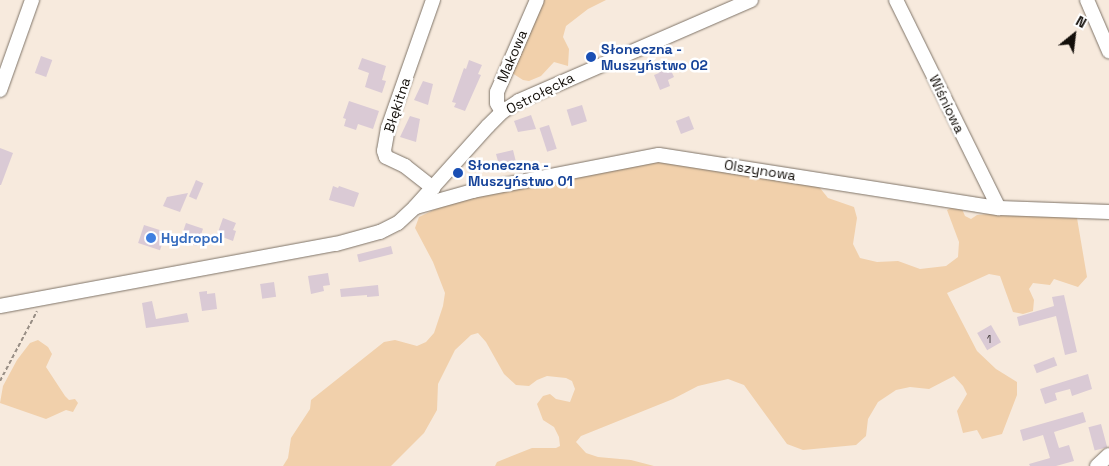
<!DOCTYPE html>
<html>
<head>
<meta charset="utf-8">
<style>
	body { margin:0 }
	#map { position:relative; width:1109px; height:466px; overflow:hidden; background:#f7eadd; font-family:"Space Grotesk",sans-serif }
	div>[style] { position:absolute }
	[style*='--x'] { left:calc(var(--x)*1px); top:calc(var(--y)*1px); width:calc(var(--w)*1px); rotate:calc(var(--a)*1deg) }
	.green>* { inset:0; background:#f1d0ab }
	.building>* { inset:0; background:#dacad5; transform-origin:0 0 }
	.path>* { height:2px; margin-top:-1px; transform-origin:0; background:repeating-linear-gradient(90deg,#988e85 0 4px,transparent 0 6.5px) }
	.roads { filter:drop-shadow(0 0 1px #7f7468) drop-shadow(0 0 1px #7f7468) }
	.minor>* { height:14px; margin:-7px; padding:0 7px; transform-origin:7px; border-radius:7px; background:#fff }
	.dots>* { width:14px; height:14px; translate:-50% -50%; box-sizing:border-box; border:2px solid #fff; border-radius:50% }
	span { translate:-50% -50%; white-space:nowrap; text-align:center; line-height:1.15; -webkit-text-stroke:5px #fff; paint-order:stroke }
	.number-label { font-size:11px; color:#453e3d }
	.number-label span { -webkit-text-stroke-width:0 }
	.transit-label { font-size:14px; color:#164399; font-weight:700 }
	.left { translate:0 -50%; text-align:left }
	.street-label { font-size:14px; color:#130f0a }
	.shop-label { font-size:14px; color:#366cbe; font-weight:700 }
	.north { position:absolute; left:1049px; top:10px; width:50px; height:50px; -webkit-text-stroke:4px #fff; paint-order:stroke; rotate:29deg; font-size:14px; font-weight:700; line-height:20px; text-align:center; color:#130f0a }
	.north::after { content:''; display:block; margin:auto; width:18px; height:22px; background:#130f0a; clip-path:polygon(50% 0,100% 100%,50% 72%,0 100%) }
</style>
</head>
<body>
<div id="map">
	<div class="green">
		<div style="clip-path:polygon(543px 0,606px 0,588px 9px,566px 26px,563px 37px,569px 49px,568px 66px,554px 62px,541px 76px,529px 81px,523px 80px,512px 73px)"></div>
		<div style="clip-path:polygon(649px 159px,816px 183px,828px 198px,854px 207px,857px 218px,853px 244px,860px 258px,877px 262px,898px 261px,920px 269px,946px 266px,958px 257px,959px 242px,947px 210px,955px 206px,962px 209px,965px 216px,971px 219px,977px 215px,998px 213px,1077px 218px,1087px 277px,1078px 287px,1054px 279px,1050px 285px,1033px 283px,1029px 289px,1034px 300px,1033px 311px,1023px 314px,1013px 312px,1000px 276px,989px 274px,947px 293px,977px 351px,996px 369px,1017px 382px,1017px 395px,1002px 434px,982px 439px,977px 430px,963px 433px,957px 411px,967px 394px,963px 386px,954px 376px,929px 389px,910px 387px,896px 390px,878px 402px,868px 419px,866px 436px,856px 445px,803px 450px,787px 444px,744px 385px,728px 379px,698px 386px,673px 399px,581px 436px,576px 442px,586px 453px,598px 457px,631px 460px,654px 466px,495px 466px,497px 462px,532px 448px,556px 448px,560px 446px,559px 437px,554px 427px,543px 420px,537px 404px,543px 396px,550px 394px,556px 399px,570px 402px,575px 389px,572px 381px,566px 378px,547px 376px,537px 380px,529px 386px,516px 385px,504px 374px,486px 342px,478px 333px,471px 335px,455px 350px,438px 384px,437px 410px,424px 433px,391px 466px,283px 466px,288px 458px,291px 438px,310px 409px,311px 400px,384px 342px,395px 340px,417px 346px,426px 342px,434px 333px,443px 306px,445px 293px,433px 262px,415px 228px,419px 217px,446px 204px)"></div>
		<div style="clip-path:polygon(38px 340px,48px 347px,52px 354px,46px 367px,65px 396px,69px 400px,75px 399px,78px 403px,73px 412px,66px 410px,46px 419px,0 403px,3px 386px,17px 360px,30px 343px)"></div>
	</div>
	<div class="building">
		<div style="left:41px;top:56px;width:12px;height:18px;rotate:20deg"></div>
		<div style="clip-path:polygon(362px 58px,386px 66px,382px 80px,386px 81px,382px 93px,365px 87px,369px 73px,358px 69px)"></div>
		<div style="clip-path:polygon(469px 60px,482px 65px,478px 74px,481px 75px,465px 111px,454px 107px,456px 103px,452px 102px,464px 68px,466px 69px)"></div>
		<div style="clip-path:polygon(668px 64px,674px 77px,668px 80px,670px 86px,660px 90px,654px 75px,659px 73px,657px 69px)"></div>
		<div style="clip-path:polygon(423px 81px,433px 84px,428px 105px,414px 100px)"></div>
		<div style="clip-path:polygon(349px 101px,379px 111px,373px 129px,358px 124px,356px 130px,344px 126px,346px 119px,343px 118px)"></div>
		<div style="left:582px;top:105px;width:17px;height:16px;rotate:73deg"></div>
		<div style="clip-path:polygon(531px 115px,536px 129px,518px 132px,514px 121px)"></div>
		<div style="clip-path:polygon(410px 116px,420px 119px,416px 142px,400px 137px)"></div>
		<div style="left:689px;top:116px;width:14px;height:14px;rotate:69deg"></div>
		<div style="left:549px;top:125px;width:25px;height:10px;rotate:72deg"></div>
		<div style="clip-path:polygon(0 148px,13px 153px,1px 185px,0 185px)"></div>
		<div style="clip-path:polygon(513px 150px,516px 162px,501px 167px,499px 165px,496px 154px)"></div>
		<div style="left:196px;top:180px;width:8px;height:18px;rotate:23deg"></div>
		<div style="clip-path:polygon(333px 186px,338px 188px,339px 186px,359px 193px,354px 207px,329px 200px)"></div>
		<div style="clip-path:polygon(188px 193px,180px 212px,163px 206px,167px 197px)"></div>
		<div style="clip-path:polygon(223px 218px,236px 223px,233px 230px,236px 231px,233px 241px,217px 235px)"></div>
		<div style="left:186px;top:223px;width:18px;height:18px;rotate:19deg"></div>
		<div style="left:144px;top:225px;width:23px;height:19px;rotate:18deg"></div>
		<div style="left:391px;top:246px;width:8px;height:35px;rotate:76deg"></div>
		<div style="clip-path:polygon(328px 273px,330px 285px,323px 286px,324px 291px,311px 294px,308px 276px)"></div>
		<div style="left:274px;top:282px;width:15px;height:14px;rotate:82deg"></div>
		<div style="clip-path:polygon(378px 285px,379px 296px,367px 297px,367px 295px,341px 297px,340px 289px)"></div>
		<div style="clip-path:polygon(207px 291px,207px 294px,215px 293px,217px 309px,202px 311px,199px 292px)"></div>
		<div style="clip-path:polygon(1064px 295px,1077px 352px,1065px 355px,1056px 316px,1019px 326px,1017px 317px,1054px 306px,1052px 297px)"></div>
		<div style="clip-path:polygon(152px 301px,156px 319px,187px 313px,189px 322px,146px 328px,142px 303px)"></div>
		<div style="left:991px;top:325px;width:20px;height:16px;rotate:60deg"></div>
		<div style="left:1054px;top:357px;width:9px;height:22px;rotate:69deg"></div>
		<div style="clip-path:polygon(1088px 374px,1092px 389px,1072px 396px,1070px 389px,1055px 393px,1057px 400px,1045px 404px,1040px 389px)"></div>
		<div style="clip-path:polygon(1083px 412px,1086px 422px,1054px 432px,1059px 448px,1069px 445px,1074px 461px,1056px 466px,1030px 466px,1029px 464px,1050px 458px,1043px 435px,1023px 441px,1020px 430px)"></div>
		<div style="left:1101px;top:424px;width:24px;height:13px;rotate:75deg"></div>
	</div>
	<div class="path">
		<div style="--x:0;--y:381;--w:79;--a:-62.1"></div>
	</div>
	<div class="roads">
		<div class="minor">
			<div style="--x:433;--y:0;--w:136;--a:109.4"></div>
			<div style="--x:388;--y:128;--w:23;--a:100"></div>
			<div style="--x:384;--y:151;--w:6;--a:72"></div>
			<div style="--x:386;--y:157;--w:21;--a:25"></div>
			<div style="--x:405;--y:166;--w:36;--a:38"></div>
			<div style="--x:896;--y:0;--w:232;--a:63.7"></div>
			<div style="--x:1087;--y:0;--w:56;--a:66.7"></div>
			<div style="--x:0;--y:90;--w:96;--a:-70.4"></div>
			<div style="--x:502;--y:112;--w:10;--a:-119"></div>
			<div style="--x:497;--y:103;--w:11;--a:-90"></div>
			<div style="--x:497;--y:92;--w:100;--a:-66.5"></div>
			<div style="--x:416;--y:207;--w:59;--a:-15.7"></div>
			<div style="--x:473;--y:191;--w:189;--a:-11"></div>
			<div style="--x:659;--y:155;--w:344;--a:8.9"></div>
			<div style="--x:999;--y:208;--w:110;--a:2.1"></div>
			<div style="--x:0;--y:306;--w:342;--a:-10.5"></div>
			<div style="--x:336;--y:244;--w:46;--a:-15.3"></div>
			<div style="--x:380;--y:232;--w:20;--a:-27"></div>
			<div style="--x:398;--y:223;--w:23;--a:-43"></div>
			<div style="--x:415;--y:207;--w:109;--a:-48"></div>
			<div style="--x:488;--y:126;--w:20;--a:-45"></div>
			<div style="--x:502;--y:112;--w:20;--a:-33"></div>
			<div style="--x:519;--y:101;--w:253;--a:-23.5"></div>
			<div style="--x:1097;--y:466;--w:16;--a:-43"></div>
		</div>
	</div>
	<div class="dots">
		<div style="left:591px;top:57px;background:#1a4fb4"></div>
		<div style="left:458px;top:173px;background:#1a4fb4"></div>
		<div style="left:151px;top:238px;background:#3f7fe0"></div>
	</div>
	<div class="number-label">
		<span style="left:989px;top:339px">1</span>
	</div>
	<div class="transit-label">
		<span class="left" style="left:601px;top:57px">Słoneczna -<br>Muszyństwo 02</span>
		<span class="left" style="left:468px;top:173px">Słoneczna -<br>Muszyństwo 01</span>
	</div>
	<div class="street-label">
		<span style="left:512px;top:56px;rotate:-67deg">Makowa</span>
		<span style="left:540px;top:93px;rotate:-27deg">Ostrołęcka</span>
		<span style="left:947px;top:104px;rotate:64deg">Wiśniowa</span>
		<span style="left:397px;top:105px;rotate:-72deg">Błękitna</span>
		<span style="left:760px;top:170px;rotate:9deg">Olszynowa</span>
	</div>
	<div class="shop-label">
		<span class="left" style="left:161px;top:238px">Hydropol</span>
	</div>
	<div class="north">N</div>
</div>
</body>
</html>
